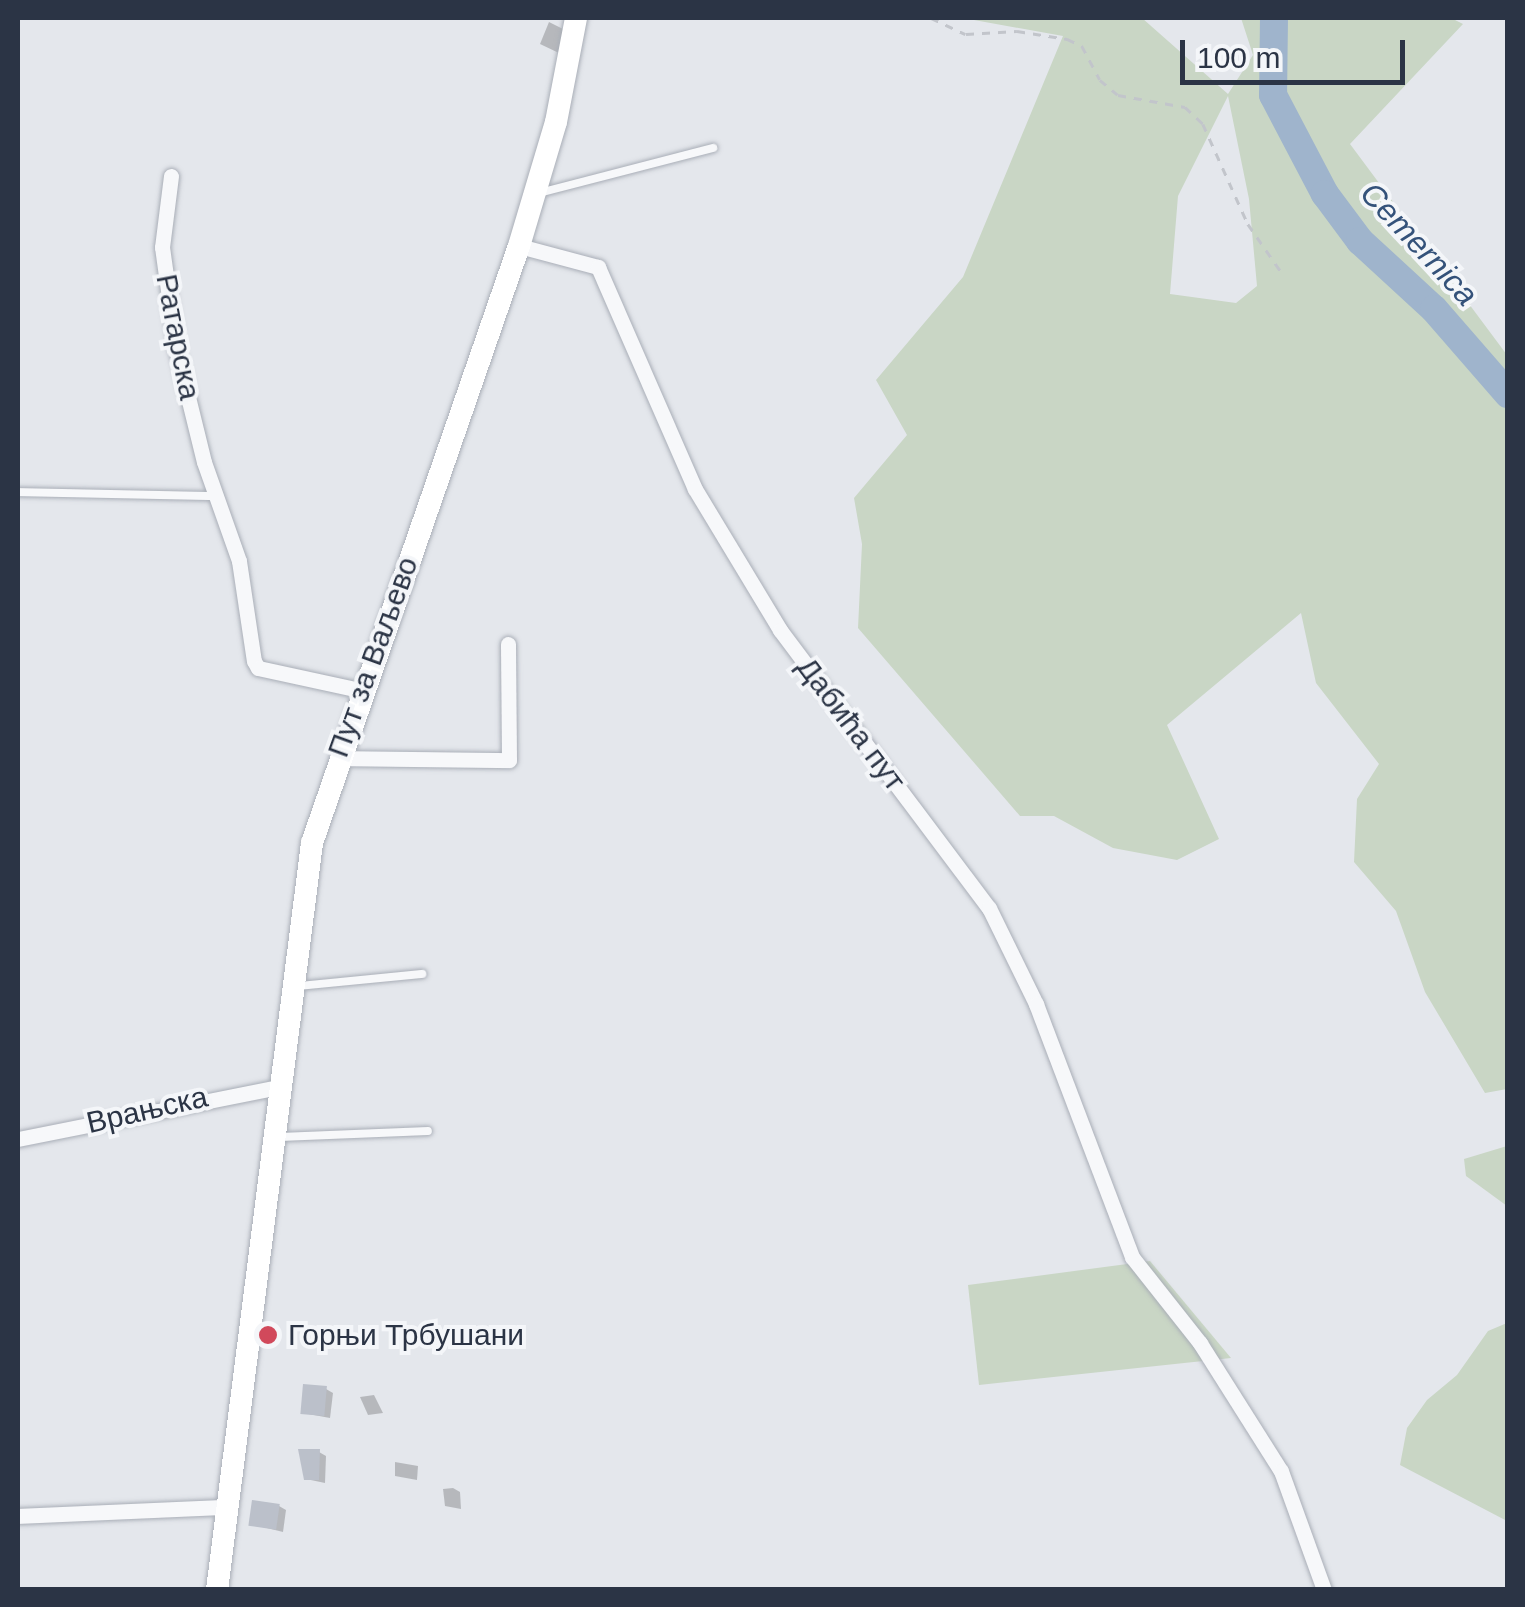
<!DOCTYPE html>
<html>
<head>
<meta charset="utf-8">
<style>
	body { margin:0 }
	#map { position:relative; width:1525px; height:1607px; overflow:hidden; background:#e4e7ec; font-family:Helvetica,sans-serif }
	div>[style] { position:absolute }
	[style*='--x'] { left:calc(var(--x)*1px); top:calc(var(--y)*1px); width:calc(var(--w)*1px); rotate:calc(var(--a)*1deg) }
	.green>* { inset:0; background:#c9d6c5 }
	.shadow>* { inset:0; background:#0003 }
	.river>* { height:28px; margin:-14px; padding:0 14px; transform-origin:14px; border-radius:14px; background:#9fb4cc }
	.building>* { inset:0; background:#bbc0ca; transform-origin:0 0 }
	.path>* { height:2.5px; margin-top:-1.25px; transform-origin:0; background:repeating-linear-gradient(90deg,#c2c5cb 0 8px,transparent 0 16px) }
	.roads { filter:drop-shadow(0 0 2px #a9aeb7) drop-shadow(0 0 2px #a9aeb7) }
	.service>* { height:8px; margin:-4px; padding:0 4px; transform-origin:4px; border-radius:4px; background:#f7f8fa }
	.minor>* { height:15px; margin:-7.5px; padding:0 7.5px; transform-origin:7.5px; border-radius:7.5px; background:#f7f8fa }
	.secondary>* { height:22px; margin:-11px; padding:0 11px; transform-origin:11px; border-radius:11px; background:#fff }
	.dots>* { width:28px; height:28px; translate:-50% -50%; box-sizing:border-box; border:5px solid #f4f6f9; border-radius:50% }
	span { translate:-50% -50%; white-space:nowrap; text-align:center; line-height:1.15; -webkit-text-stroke:8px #f4f6f9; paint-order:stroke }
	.street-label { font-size:30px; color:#2b3445 }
	.poi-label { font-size:30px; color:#2b3445 }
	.left { translate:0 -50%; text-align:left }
	.water-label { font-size:32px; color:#34527a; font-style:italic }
	.frame { position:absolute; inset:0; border:20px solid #2b3445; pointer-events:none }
	.scale { position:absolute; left:1180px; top:40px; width:225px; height:45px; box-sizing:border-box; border:5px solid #2b3445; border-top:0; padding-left:12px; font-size:30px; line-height:35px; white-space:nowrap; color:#2b3445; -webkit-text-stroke:8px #f4f6f9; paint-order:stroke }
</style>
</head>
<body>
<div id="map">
	<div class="green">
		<div style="clip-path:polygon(evenodd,963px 18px,1142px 18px,1228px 94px,1253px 55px,1241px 18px,1451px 18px,1463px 24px,1350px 144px,1507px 355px,1507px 1089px,1485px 1093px,1425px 992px,1396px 911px,1354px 862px,1357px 799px,1379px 764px,1316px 683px,1301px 613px,1167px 725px,1219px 839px,1177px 860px,1113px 848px,1054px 816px,1020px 816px,858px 628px,862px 544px,854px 498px,907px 435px,876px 380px,963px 277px,1063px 36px,963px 18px,1228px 96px,1249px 199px,1257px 286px,1236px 303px,1170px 294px,1178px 196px,1228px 96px)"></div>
		<div style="clip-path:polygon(1507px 1146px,1508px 1146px,1507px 1206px,1466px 1176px,1464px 1159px)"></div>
		<div style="clip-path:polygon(1150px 1261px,1231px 1358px,979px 1385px,968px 1285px)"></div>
		<div style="clip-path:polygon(1507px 1323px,1507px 1521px,1400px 1465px,1407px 1428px,1427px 1400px,1457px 1375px,1488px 1331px)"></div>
	</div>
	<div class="shadow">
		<div style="clip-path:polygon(549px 22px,565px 30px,561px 54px,540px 44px)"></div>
		<div style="clip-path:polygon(326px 1389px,333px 1393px,330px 1418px,303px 1413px)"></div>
		<div style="clip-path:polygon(374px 1395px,383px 1413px,368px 1415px,360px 1397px)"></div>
		<div style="clip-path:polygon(319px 1452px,326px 1456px,325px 1483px,306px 1479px)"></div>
		<div style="clip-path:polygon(395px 1462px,418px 1466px,417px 1480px,395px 1476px)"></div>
		<div style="clip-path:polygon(453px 1488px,460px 1492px,461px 1509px,445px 1506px,443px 1489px)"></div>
		<div style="clip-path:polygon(279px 1506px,286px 1510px,283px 1532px,251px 1524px)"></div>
	</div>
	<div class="river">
		<div style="--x:1274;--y:18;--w:77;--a:90.7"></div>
		<div style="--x:1273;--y:95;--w:112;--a:62.3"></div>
		<div style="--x:1325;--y:194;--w:59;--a:53.3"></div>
		<div style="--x:1360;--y:241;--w:100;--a:42.6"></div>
		<div style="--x:1434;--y:309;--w:113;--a:49"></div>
	</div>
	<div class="building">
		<div style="left:303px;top:1384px;width:24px;height:30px;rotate:5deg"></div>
		<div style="clip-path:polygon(298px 1449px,320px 1449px,319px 1480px,304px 1480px)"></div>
		<div style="left:252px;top:1500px;width:28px;height:26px;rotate:8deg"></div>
	</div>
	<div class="path">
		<div style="--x:931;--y:18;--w:38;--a:25"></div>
		<div style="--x:966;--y:34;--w:51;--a:-3.4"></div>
		<div style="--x:1017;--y:31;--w:51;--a:9.1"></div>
		<div style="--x:1067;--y:39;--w:17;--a:25"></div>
		<div style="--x:1082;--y:46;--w:38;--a:62"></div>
		<div style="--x:1100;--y:80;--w:23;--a:40"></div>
		<div style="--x:1118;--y:95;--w:68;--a:10.2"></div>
		<div style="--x:1185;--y:107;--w:25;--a:43"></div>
		<div style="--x:1203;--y:124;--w:110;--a:65.8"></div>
		<div style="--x:1248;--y:224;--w:63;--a:55.3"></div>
	</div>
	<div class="roads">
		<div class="service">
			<div style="--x:539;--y:193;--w:180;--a:-14.5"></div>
			<div style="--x:18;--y:492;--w:198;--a:1.2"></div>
			<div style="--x:299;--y:986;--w:124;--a:-5.6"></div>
			<div style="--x:280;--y:1137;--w:148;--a:-2.3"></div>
		</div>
		<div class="minor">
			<div style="--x:171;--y:176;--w:72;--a:97.2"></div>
			<div style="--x:162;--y:247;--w:102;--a:82.1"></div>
			<div style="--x:176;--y:348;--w:117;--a:76.2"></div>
			<div style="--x:204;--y:462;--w:105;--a:70.5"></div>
			<div style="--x:239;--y:561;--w:101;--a:81.5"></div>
			<div style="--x:254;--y:661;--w:8;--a:60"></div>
			<div style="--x:258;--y:668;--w:104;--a:12.2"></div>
			<div style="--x:519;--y:246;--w:82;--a:14.9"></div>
			<div style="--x:598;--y:267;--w:242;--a:66.4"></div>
			<div style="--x:695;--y:489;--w:165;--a:58.9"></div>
			<div style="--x:780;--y:630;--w:348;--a:53.1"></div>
			<div style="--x:989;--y:908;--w:107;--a:63.9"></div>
			<div style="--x:1036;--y:1004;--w:271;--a:69.2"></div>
			<div style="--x:1132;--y:1257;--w:110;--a:51.7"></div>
			<div style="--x:1200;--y:1343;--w:151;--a:57.7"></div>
			<div style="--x:1281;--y:1471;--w:127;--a:70.1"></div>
			<div style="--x:337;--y:758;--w:172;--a:0.7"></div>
			<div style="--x:509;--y:760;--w:116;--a:-90.5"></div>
			<div style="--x:18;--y:1139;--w:265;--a:-11.3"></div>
			<div style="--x:18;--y:1516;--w:208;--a:-2.5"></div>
		</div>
		<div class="secondary">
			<div style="--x:217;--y:1590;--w:753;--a:-82.75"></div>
			<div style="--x:312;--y:843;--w:632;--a:-70.88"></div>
			<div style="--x:519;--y:246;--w:129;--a:-73.4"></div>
			<div style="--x:556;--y:122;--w:106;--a:-79.1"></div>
		</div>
	</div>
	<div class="dots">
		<div style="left:268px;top:1335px;background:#d1495b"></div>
	</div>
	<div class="street-label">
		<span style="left:178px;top:337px;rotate:79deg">Ратарска</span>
		<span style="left:373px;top:657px;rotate:-70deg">Пут за Ваљево</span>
		<span style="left:851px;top:724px;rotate:53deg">Дабића пут</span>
		<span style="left:147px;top:1110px;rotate:-13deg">Врањска</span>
	</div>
	<div class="poi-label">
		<span class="left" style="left:288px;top:1335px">Горњи Трбушани</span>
	</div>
	<div class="water-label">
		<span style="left:1419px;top:244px;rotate:47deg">Cemernica</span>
	</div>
	<div class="frame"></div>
	<div class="scale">100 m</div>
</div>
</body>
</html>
